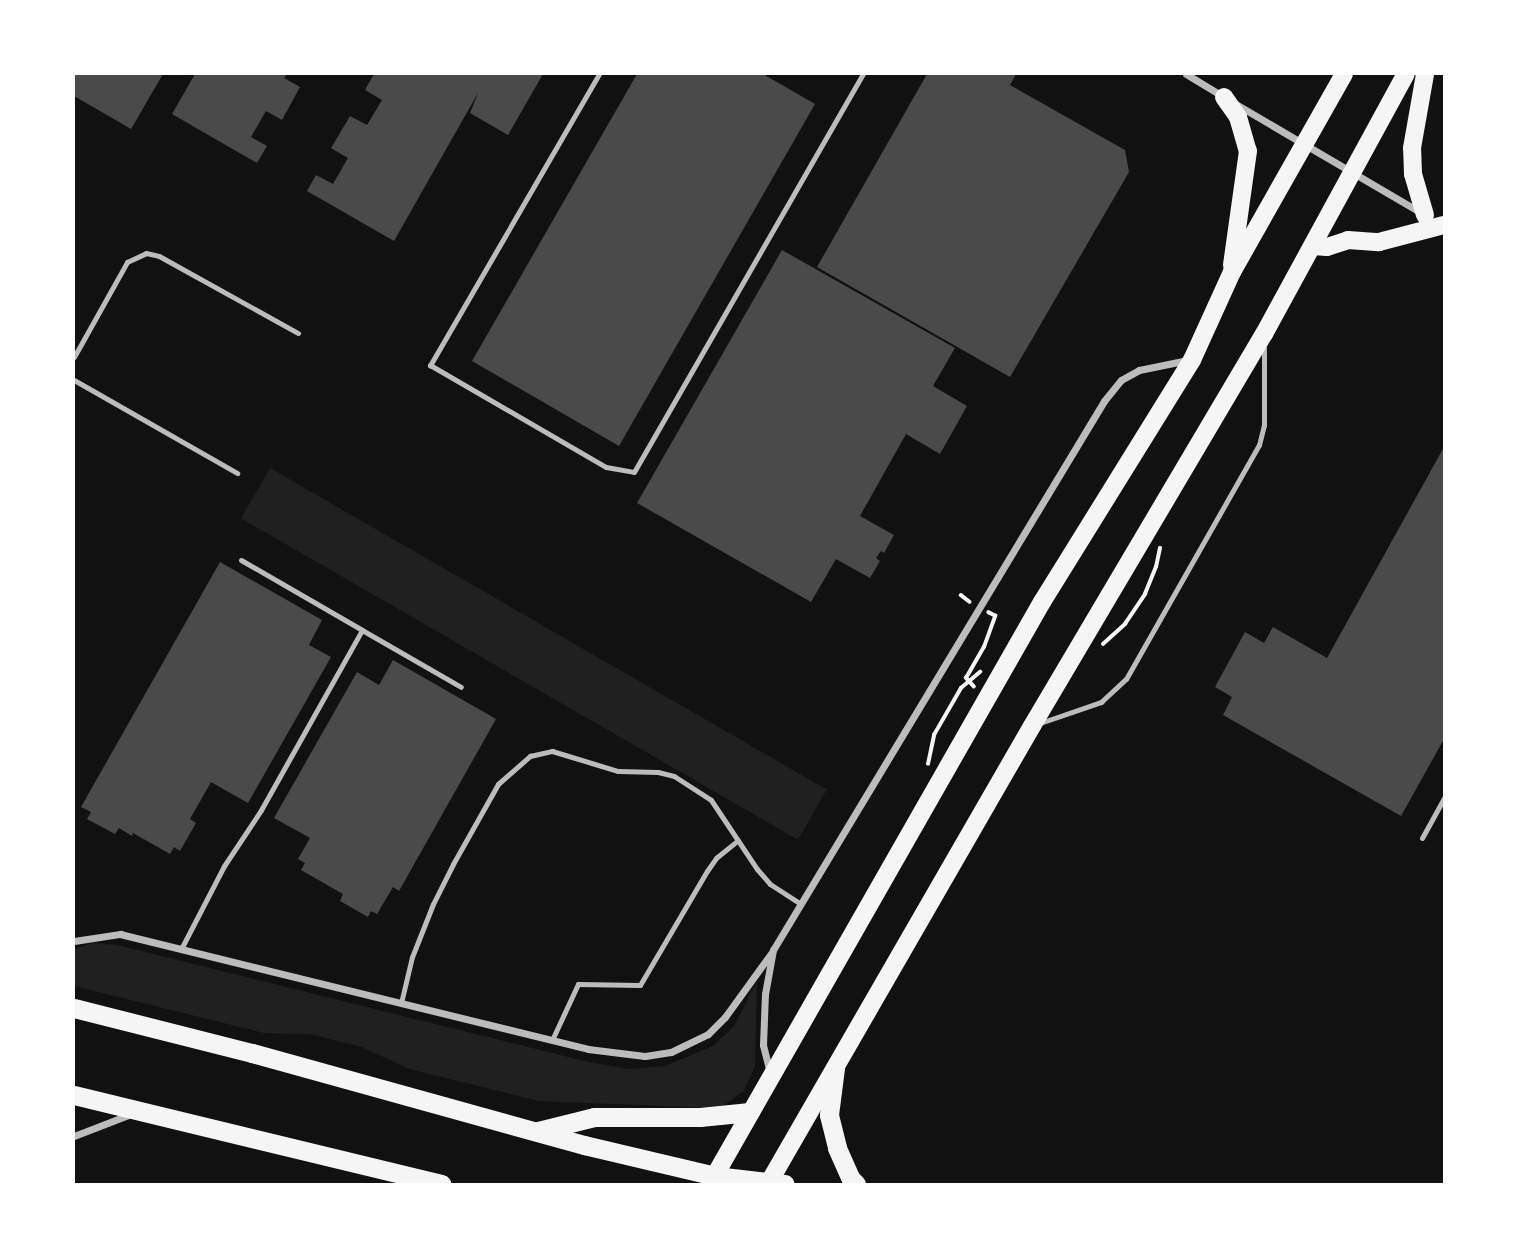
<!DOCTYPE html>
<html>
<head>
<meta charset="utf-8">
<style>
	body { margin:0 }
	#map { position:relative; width:1518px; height:1258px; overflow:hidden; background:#111; font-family:"Roboto Condensed",sans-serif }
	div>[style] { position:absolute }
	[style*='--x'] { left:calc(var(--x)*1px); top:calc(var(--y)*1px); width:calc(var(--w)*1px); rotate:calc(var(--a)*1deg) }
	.green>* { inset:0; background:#202020; transform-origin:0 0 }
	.building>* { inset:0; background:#4a4a4a }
	.path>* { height:3.5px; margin:-1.75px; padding:0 1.75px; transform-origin:1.75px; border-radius:1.75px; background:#f5f5f5 }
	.service>* { height:5px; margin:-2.5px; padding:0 2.5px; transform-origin:2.5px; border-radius:2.5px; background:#bcbcbc }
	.minor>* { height:7px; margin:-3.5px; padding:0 3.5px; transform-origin:3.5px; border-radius:3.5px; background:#bcbcbc }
	.primary>* { height:18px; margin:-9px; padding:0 9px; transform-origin:9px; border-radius:9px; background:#f5f5f5 }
	.trunk>* { height:19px; margin:-9.5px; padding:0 9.5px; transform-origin:9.5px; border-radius:9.5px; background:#f5f5f5 }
	span { translate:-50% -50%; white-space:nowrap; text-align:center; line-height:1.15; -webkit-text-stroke:7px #fff; paint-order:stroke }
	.frame { position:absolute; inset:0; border:75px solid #fff; pointer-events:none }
</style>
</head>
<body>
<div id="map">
	<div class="green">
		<div style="left:270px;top:468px;width:643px;height:58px;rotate:30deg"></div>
		<div style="clip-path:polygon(93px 943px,117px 945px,584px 1061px,628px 1069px,665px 1066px,713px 1046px,734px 1026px,757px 981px,755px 1066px,744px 1091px,723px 1106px,713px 1108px,539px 1101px,409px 1069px,362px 1047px,310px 1034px,264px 1033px,74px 986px,74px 949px)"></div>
	</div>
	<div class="building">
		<div style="clip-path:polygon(74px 74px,163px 74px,131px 129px,74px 96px)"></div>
		<div style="clip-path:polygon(195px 74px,287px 74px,284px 78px,300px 87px,282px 120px,266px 111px,251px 137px,267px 146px,257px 163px,172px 114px)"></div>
		<div style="clip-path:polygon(374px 74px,543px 74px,508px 135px,470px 113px,478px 93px,394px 241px,307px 191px,316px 175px,333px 184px,348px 158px,331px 148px,350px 116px,367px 125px,382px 100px,365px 90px)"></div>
		<div style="clip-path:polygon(637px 74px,763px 74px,815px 104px,619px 446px,472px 361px)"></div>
		<div style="clip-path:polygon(927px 74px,1016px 74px,1010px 85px,1125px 150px,1129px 172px,1010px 377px,817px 267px)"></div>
		<div style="clip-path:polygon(782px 250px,955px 348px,933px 386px,967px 406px,940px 454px,906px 434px,860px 516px,894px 535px,884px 553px,881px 551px,876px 558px,880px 561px,870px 578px,836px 559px,811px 602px,637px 503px)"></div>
		<div style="clip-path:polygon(1444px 447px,1444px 739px,1401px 816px,1223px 715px,1232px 697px,1215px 687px,1245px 632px,1264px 643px,1273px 627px,1327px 658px)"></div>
		<div style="clip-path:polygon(220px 562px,322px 620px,309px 645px,331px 657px,248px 803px,211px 782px,190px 819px,196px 823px,180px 851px,174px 847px,170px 854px,133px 833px,132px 836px,119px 828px,115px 834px,87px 819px,91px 812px,81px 807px)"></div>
		<div style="clip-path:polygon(393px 660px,496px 719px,399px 891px,393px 887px,377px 914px,371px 911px,368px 917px,340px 901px,343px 894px,301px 870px,305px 863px,298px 859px,310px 838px,274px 818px,357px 672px,379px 685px)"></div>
	</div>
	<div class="path">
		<div style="--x:961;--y:595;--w:11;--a:38"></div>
		<div style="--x:1103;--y:644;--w:30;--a:-42"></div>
		<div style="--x:1125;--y:624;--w:36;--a:-56"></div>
		<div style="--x:1145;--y:594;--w:29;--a:-68"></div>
		<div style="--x:1156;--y:567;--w:19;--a:-78"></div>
		<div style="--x:974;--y:687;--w:12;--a:-132"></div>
		<div style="--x:966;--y:678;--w:36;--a:-60"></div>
		<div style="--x:984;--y:647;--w:33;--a:-70"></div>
		<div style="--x:995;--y:616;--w:7;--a:-153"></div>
		<div style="--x:928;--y:764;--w:30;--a:-78"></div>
		<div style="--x:934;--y:735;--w:54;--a:-60.1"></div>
		<div style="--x:961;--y:688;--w:25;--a:-40"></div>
	</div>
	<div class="service">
		<div style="--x:599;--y:74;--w:337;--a:120.1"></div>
		<div style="--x:430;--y:365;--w:203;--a:30.1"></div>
		<div style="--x:606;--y:467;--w:28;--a:10"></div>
		<div style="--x:634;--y:472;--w:459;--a:-60.1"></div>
		<div style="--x:74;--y:357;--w:109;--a:-60.8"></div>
		<div style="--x:127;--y:262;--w:21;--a:-25"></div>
		<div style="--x:146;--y:253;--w:13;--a:13"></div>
		<div style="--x:159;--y:256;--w:159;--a:29"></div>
		<div style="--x:74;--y:380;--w:188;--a:29.7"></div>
		<div style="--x:241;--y:560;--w:140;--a:30"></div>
		<div style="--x:1040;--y:723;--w:65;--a:-19"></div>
		<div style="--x:1101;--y:702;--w:34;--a:-43"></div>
		<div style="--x:1126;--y:679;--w:269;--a:-60.4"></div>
		<div style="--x:1259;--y:445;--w:21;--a:-76"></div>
		<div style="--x:1264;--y:425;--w:77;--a:-90"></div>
		<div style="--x:1422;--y:838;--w:46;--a:-61.2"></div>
		<div style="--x:181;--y:949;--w:93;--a:-62.6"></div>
		<div style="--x:224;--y:866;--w:67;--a:-56.5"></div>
		<div style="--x:261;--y:810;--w:206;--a:-60.7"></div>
		<div style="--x:362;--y:630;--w:114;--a:29.9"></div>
		<div style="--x:401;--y:1003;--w:47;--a:-76.6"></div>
		<div style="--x:412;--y:957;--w:57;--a:-68.4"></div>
		<div style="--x:433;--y:904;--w:45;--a:-63.4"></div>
		<div style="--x:453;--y:864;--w:92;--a:-60.6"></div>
		<div style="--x:498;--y:784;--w:43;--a:-41.2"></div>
		<div style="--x:530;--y:756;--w:23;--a:-13"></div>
		<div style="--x:552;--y:751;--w:69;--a:16.9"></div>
		<div style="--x:618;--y:771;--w:40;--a:1.4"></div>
		<div style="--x:658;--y:772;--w:16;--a:14"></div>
		<div style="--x:674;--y:776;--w:44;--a:33"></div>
		<div style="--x:711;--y:800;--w:83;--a:56.3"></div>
		<div style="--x:757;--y:869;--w:20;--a:49"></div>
		<div style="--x:770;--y:884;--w:37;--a:33"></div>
		<div style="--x:552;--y:1040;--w:62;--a:-65.1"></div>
		<div style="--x:578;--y:984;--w:62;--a:0.9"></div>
		<div style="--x:640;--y:985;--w:132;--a:-59.6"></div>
		<div style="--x:707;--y:871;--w:16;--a:-55"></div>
		<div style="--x:716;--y:858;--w:28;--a:-39"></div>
	</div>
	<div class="minor">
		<div style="--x:1186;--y:74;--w:44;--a:31.2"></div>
		<div style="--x:1234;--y:103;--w:216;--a:30.4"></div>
		<div style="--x:74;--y:941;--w:47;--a:-8.7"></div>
		<div style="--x:120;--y:934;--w:482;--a:13.8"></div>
		<div style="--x:588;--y:1049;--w:57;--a:7"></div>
		<div style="--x:645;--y:1056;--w:26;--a:-9"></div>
		<div style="--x:671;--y:1052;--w:41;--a:-25.9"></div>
		<div style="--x:708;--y:1034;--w:24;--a:-45"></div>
		<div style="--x:725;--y:1017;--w:80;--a:-54.1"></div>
		<div style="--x:770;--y:1073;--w:29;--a:-104"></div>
		<div style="--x:763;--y:1045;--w:51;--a:-87.8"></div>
		<div style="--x:765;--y:994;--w:45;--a:-79.7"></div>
		<div style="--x:773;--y:950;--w:641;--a:-58.91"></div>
		<div style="--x:1104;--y:401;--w:27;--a:-51"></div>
		<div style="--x:1121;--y:380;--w:21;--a:-29"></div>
		<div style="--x:1139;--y:370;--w:50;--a:-11.5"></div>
		<div style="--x:74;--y:1136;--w:61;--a:-21.1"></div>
	</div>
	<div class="primary">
		<div style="--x:1224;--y:97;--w:24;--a:55"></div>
		<div style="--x:1238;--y:117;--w:35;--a:74"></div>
		<div style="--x:1248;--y:151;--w:115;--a:98"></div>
		<div style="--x:1425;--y:215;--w:43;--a:-106.3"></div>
		<div style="--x:1413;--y:174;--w:26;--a:-92"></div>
		<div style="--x:1412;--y:148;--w:75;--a:-80"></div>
		<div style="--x:1313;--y:246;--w:14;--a:4"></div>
		<div style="--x:1327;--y:247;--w:22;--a:-18"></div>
		<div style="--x:1348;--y:240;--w:31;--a:4"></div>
		<div style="--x:1379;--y:242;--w:67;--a:-14.7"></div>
		<div style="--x:710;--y:1184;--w:670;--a:-60.3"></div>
		<div style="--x:1042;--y:602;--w:285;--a:-58.2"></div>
		<div style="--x:1192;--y:360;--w:97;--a:-65.6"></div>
		<div style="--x:1232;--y:272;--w:227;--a:-60.5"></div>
		<div style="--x:768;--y:1184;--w:529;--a:-60.04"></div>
		<div style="--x:1032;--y:726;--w:456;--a:-59.4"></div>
		<div style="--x:1264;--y:334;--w:296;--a:-61.4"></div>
	</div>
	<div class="trunk">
		<div style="--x:74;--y:1008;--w:184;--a:14.2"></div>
		<div style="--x:252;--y:1053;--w:345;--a:15.5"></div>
		<div style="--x:584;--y:1145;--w:135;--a:13.3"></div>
		<div style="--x:715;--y:1176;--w:70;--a:6.5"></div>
		<div style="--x:835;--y:1068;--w:47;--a:97.3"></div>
		<div style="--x:829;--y:1115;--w:34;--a:76"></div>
		<div style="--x:837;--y:1148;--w:34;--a:66"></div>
		<div style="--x:851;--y:1179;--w:7;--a:45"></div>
		<div style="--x:74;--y:1095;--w:378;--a:13.6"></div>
		<div style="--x:538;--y:1131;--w:58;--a:-14"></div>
		<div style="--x:594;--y:1117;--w:106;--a:0"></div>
		<div style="--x:700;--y:1117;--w:50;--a:-5.7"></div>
	</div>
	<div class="frame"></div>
</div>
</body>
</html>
